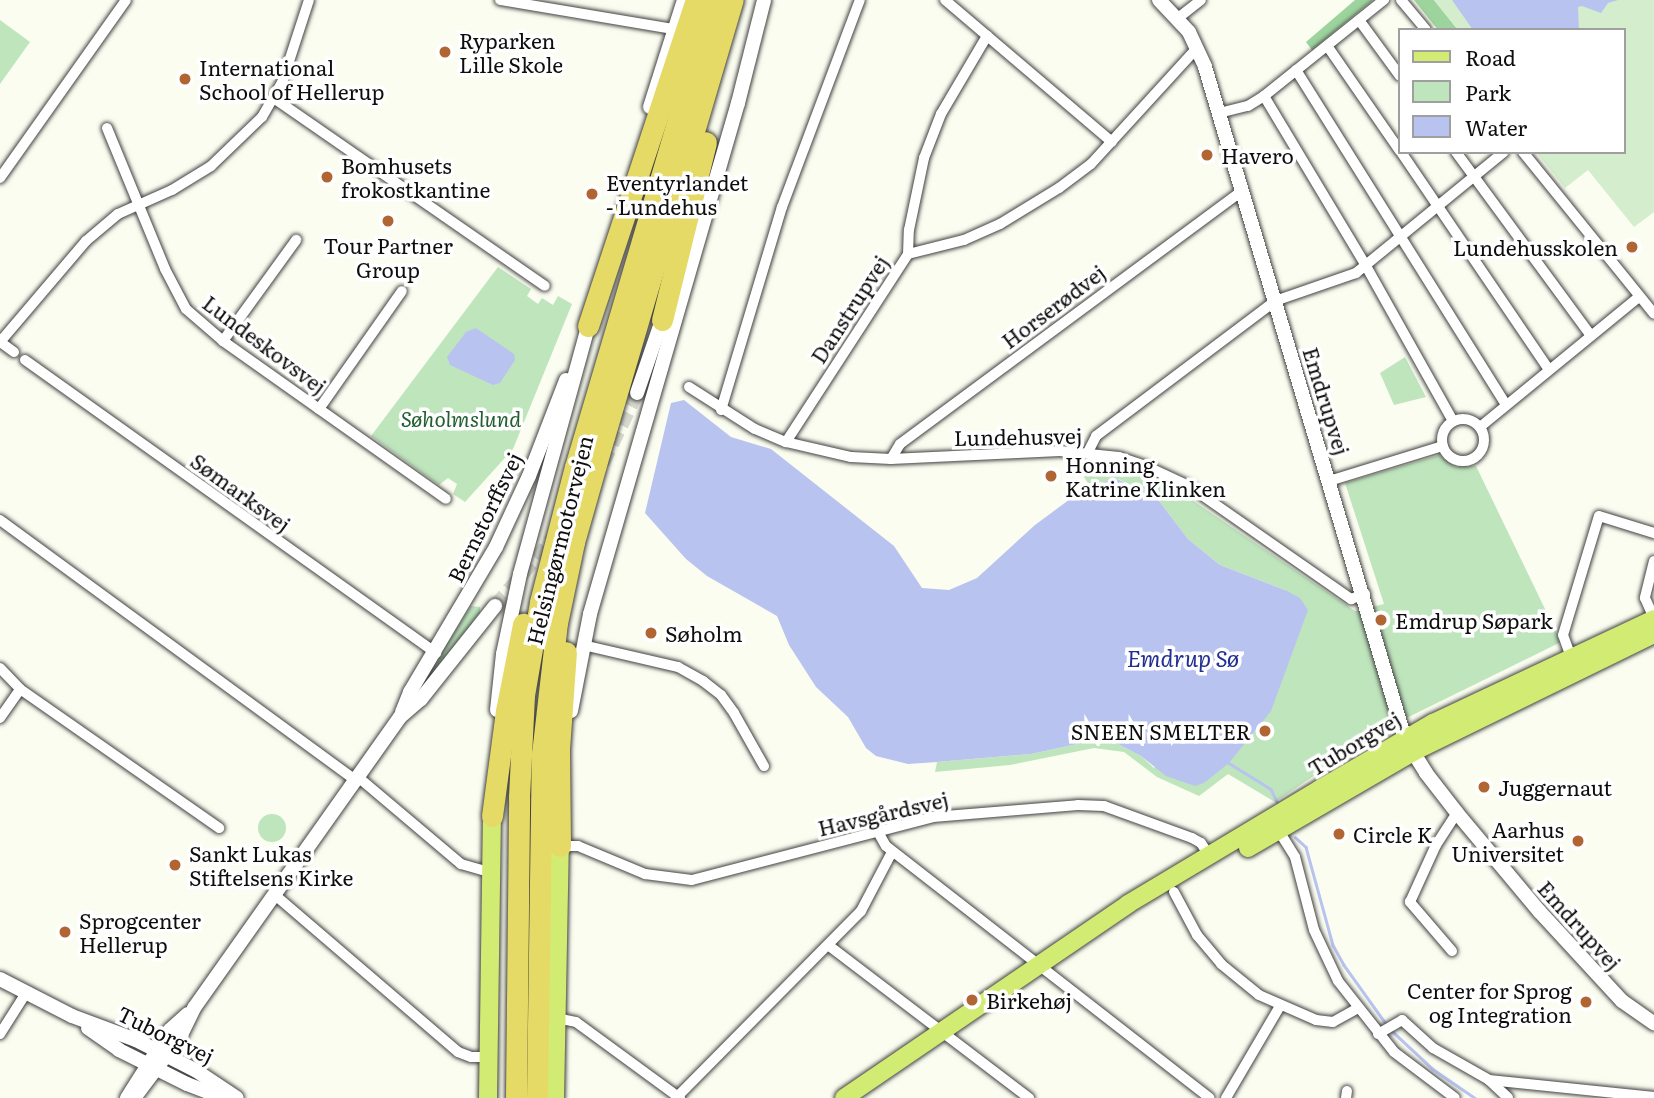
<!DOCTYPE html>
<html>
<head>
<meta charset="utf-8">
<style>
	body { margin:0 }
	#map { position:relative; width:1654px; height:1098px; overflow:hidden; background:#fafdf0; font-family:Literata,serif }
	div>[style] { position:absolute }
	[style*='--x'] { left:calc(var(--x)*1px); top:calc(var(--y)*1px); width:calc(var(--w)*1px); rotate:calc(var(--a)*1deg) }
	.green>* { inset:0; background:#bfe5bd }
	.round { border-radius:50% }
	.forest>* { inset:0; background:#9dd49d }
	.pitch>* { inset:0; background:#d4edcd }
	.water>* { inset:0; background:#b9c3f0 }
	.stream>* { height:2.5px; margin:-1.25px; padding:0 1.25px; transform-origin:1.25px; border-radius:1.25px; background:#b9c3f0 }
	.tertiary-tunnel>* { height:14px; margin-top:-7px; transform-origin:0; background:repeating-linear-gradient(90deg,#d7d9ce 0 14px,transparent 0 21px) }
	.roads { filter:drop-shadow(0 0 2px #414141) drop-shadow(0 0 2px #414141) }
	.minor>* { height:10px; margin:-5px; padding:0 5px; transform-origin:5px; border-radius:5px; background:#fff }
	.minor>.ring { margin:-5px; padding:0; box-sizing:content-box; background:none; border:10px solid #fff; border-radius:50% }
	.tertiary>* { height:14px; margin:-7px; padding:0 7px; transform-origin:7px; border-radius:7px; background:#fff }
	.primary>* { height:18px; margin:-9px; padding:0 9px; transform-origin:9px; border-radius:9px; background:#d2eb72 }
	.motorway>* { height:21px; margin:-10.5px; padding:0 10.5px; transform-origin:10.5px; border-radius:10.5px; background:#e6da66 }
	.dots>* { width:19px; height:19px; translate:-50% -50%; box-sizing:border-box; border:4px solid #fff; border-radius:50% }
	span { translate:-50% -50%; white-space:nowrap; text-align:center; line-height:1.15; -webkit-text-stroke:7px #fff; paint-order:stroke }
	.poi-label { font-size:21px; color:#0e0e0e }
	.left { translate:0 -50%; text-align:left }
	.right { translate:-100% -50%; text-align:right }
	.street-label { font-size:21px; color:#0e0e0e }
	.park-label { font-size:21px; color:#245f32; font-style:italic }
	.water-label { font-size:23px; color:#233093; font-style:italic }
	.legend { position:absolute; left:1398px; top:28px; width:228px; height:126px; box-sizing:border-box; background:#fff; border:2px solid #9f9f9f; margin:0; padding:9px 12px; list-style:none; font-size:21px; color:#0e0e0e }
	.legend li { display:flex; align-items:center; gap:14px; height:35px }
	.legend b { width:35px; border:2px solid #9f9f9f }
</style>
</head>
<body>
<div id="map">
	<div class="green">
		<div style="clip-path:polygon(0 20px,30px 42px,0 84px)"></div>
		<div style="clip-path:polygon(498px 267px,531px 289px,527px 296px,538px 304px,542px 298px,553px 305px,558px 296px,572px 304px,513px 449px,465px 502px,453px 494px,457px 484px,448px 478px,439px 485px,371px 436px)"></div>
		<div style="clip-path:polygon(1405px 357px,1426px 397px,1394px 405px,1380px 373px)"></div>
		<div style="clip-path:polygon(1439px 455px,1455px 467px,1476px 466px,1561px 642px,1382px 730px,1275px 802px,1228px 774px,1199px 796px,1157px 777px,1124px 752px,1094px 748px,1010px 765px,935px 772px,937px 762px,1031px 754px,1096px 740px,1118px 744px,1141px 756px,1154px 768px,1285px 590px,1220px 565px,1188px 539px,1156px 497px,1118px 479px,1089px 485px,1073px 459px,1115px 464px,1173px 487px,1355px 611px,1384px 604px,1345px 483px)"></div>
		<div style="clip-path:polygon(471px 606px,480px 607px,480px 615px,415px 695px)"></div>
		<div class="round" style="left:258px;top:814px;width:28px;height:28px"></div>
	</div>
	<div class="forest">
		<div style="clip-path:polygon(1355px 0,1373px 0,1312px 50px,1306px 42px)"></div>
		<div style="clip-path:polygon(1414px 0,1434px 0,1458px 30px,1438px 30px)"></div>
	</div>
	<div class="pitch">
		<div style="clip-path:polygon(1434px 0,1654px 0,1654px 212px,1634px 227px,1588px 170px,1565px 188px,1536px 152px,1624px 152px,1624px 30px,1458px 30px)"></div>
	</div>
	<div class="water">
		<div style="clip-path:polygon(1452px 0,1618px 0,1608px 3px,1601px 13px,1582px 6px,1578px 7px,1579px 30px,1473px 30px)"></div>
		<div style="clip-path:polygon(476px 328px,514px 354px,515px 360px,500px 383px,493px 385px,450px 365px,447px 357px,466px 332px)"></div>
		<div style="clip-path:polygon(684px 400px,731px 437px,771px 449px,894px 546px,922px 588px,949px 590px,977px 578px,1035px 525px,1089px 485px,1117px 479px,1156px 497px,1188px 539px,1220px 565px,1285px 590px,1300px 598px,1308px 610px,1271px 711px,1229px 763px,1204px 783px,1195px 786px,1166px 776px,1141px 756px,1118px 744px,1096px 740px,1031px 754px,937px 762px,908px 764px,876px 756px,866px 748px,848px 717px,816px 687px,789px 645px,777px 616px,707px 576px,686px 559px,645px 513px,671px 403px)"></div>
	</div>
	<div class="stream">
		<div style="--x:1229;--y:763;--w:49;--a:31.8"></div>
		<div style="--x:1271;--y:789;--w:14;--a:65"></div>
		<div style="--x:1295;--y:837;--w:15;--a:42"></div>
		<div style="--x:1306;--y:847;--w:102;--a:74.6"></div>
		<div style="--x:1333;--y:945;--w:23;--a:61"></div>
		<div style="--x:1344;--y:965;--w:74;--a:54.4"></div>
		<div style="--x:1391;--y:1030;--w:57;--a:42.9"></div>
		<div style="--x:1433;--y:1069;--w:51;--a:34.6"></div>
	</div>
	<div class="tertiary-tunnel">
		<div style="--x:603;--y:463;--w:78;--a:-64.1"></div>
		<div style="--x:495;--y:606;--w:89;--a:-49.5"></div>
	</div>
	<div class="roads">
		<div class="minor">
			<div style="--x:500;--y:0;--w:175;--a:9.5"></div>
			<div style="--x:945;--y:0;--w:219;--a:40.4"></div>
			<div style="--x:1401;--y:0;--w:39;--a:50"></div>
			<div style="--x:1178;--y:18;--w:29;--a:-38"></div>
			<div style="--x:1359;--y:20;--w:69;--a:53.8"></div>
			<div style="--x:1328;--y:47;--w:126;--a:55.3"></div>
			<div style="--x:1296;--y:70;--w:395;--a:57.9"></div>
			<div style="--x:1264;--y:96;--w:198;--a:59"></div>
			<div style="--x:1366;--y:266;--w:178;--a:60.7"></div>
			<div style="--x:275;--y:99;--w:328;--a:34.7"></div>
			<div style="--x:1219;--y:113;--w:30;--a:-14"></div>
			<div style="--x:1248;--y:106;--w:19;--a:-32"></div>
			<div style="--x:1264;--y:96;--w:154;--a:-38.7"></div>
			<div style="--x:107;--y:128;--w:152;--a:67.6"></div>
			<div style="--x:165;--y:269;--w:45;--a:62.3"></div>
			<div style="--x:186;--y:309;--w:49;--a:40.9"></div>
			<div style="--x:223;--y:341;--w:273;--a:35.3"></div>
			<div style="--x:1401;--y:152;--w:263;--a:55.8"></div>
			<div style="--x:1456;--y:152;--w:228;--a:53.7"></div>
			<div style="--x:1523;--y:152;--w:208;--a:51"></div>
			<div style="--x:0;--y:178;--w:218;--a:-54.7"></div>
			<div style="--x:908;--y:254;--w:58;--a:-14"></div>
			<div style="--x:964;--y:240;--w:39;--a:-24"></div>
			<div style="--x:1000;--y:224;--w:69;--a:-31.4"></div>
			<div style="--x:1059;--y:188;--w:40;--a:-37"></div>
			<div style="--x:1091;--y:164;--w:157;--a:-47.6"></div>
			<div style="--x:223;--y:341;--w:125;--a:-54.1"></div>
			<div style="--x:14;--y:352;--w:17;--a:-144"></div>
			<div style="--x:0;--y:342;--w:133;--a:-49.6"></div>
			<div style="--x:86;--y:241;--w:42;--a:-40.2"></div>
			<div style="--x:118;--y:214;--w:59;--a:-24"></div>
			<div style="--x:172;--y:190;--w:46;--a:-31.6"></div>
			<div style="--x:211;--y:166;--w:71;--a:-43.9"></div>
			<div style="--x:262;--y:117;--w:39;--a:-60"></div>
			<div style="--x:282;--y:83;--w:87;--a:-72"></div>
			<div style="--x:25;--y:360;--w:505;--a:35.48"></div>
			<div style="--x:689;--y:387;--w:78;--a:32.5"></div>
			<div style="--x:755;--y:429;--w:34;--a:23"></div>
			<div style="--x:786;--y:442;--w:67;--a:13"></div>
			<div style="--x:851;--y:457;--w:40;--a:2.9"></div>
			<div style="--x:891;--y:459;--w:169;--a:-2.7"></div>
			<div style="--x:1060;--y:451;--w:59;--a:5.8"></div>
			<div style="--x:1119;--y:457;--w:31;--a:19"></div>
			<div style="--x:1148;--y:467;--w:45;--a:24.9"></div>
			<div style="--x:1189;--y:486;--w:198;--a:34.9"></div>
			<div style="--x:1351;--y:599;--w:15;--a:-20"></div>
			<div style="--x:319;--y:409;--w:144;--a:-54.9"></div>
			<div style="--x:721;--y:410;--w:212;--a:-73.3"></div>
			<div style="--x:782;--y:207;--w:221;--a:-69.4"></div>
			<div class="ring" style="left:1442px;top:419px;width:32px;height:32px"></div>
			<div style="--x:1480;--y:427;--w:205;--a:-39.3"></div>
			<div style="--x:786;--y:442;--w:224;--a:-57"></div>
			<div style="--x:908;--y:254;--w:24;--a:-88"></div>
			<div style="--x:909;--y:230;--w:74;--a:-78.2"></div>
			<div style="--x:924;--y:158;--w:47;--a:-68.9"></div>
			<div style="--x:941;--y:114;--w:91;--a:-59.5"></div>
			<div style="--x:1088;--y:452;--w:18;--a:-63"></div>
			<div style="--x:1096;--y:436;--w:224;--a:-37"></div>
			<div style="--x:1275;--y:301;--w:86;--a:-19.1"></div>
			<div style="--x:1356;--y:273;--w:191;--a:-39.3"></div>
			<div style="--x:891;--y:459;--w:17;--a:-59"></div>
			<div style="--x:900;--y:444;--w:427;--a:-36.5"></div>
			<div style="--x:1329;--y:481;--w:119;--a:-17.1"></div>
			<div style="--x:0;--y:520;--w:440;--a:36.2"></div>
			<div style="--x:1654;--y:561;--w:38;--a:104"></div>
			<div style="--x:1645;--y:598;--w:22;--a:66"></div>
			<div style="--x:583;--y:645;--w:98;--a:13"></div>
			<div style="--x:678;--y:667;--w:29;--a:29"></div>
			<div style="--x:703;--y:681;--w:23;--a:38"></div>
			<div style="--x:721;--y:695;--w:22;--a:54"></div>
			<div style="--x:734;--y:713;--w:61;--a:60.5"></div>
			<div style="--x:1571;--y:657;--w:23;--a:-110"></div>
			<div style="--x:1563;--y:635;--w:124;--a:-73.2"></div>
			<div style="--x:1599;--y:516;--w:58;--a:17.2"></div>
			<div style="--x:0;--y:668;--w:29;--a:46"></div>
			<div style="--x:20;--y:689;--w:243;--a:34.9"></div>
			<div style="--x:0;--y:718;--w:35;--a:-55"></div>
			<div style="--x:358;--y:777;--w:135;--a:40.2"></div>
			<div style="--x:461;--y:864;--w:29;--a:16"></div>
			<div style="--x:1277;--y:828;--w:34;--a:58"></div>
			<div style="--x:1295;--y:857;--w:75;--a:75.4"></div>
			<div style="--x:1314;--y:930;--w:56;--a:64.8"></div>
			<div style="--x:1338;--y:981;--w:90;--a:51.7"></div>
			<div style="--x:1394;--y:1052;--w:76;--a:37"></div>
			<div style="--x:877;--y:830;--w:18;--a:61"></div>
			<div style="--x:886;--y:846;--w:410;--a:37.9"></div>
			<div style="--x:560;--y:846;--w:18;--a:0"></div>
			<div style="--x:578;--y:846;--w:73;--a:22.7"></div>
			<div style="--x:645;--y:874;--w:47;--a:7.3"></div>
			<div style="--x:692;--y:880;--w:249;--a:-14.6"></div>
			<div style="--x:933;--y:817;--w:145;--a:-4.7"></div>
			<div style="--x:1078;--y:805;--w:26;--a:2"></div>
			<div style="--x:1104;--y:806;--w:94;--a:20"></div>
			<div style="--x:1192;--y:838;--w:10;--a:29"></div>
			<div style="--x:1201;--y:843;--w:17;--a:57"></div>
			<div style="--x:1174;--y:892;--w:49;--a:61.9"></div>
			<div style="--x:1197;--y:935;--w:38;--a:50"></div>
			<div style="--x:1221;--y:964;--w:49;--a:39.2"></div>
			<div style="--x:1259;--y:995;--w:62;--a:23.7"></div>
			<div style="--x:1316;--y:1020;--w:17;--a:7"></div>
			<div style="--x:1333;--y:1022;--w:29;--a:-29"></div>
			<div style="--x:275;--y:895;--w:241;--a:40.6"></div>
			<div style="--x:458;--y:1052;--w:14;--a:21"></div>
			<div style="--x:471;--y:1057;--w:17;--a:0"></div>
			<div style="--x:828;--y:945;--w:253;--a:37.3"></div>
			<div style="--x:1452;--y:951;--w:65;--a:-130.6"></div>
			<div style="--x:1410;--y:902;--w:63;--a:-65.5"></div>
			<div style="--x:1436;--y:845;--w:38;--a:-57"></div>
			<div style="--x:556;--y:1018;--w:20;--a:11"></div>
			<div style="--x:576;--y:1022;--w:129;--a:36.2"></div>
			<div style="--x:0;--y:1034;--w:49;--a:-57.6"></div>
			<div style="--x:1378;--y:1034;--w:28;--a:-30"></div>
			<div style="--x:1402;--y:1020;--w:42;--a:42.1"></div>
			<div style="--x:1433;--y:1048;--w:64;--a:29.7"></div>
			<div style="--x:1489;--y:1080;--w:26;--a:43"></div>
			<div style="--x:1489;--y:1080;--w:166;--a:5.9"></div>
			<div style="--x:678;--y:1096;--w:260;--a:-45.3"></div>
			<div style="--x:861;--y:911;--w:67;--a:-62.3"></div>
			<div style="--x:1226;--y:1098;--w:107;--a:-59.6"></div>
			<div style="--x:1346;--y:1098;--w:7;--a:-82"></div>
		</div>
		<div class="tertiary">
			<div style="--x:1159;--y:0;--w:44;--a:46.8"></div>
			<div style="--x:1189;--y:32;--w:38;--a:65"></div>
			<div style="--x:1205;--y:67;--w:701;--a:73.43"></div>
			<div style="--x:1405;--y:739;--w:40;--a:58"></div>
			<div style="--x:1426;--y:773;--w:51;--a:52.2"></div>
			<div style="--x:1457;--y:813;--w:128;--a:50.1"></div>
			<div style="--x:1539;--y:911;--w:122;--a:47.3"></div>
			<div style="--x:1622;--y:1001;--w:39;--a:35"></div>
			<div style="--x:650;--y:107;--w:112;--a:-72.4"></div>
			<div style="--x:637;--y:393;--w:77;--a:-71.1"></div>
			<div style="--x:662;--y:320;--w:8;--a:-45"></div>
			<div style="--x:497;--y:710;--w:56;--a:-83.9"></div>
			<div style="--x:503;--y:654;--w:82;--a:-78"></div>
			<div style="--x:520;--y:574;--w:264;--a:-74.6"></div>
			<div style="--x:571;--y:711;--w:99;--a:-78.9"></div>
			<div style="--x:590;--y:614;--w:532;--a:-73.85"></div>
			<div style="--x:738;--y:103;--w:106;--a:-75.8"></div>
			<div style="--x:402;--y:712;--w:22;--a:-68"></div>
			<div style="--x:410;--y:692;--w:169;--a:-59.3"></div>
			<div style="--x:496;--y:547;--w:78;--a:-65.1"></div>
			<div style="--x:529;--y:476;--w:103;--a:-68.9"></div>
			<div style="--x:0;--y:979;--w:81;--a:27.2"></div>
			<div style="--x:72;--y:1016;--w:68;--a:20.6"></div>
			<div style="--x:136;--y:1040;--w:66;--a:27"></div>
			<div style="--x:195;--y:1070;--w:50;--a:33.7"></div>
			<div style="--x:88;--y:1028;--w:38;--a:35"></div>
			<div style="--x:119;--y:1050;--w:76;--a:26.6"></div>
			<div style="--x:187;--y:1084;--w:39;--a:21"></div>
			<div style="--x:127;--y:1098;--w:80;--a:-57.7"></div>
			<div style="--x:170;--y:1030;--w:24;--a:-42"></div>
			<div style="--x:134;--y:1098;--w:76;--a:-53"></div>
			<div style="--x:180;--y:1037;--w:32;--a:-64"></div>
			<div style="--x:194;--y:1008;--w:357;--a:-54.7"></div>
			<div style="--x:400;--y:717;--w:28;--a:-41"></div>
			<div style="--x:421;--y:699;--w:119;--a:-51.5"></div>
		</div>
		<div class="primary">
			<div style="--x:1248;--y:848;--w:191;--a:-30.2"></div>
			<div style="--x:1413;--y:752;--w:268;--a:-26.1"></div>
			<div style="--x:488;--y:1098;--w:282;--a:-89.2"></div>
			<div style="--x:555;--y:1098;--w:252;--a:-88.9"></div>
			<div style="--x:844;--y:1098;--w:344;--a:-34.3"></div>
			<div style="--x:1128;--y:904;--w:224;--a:-30.9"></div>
			<div style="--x:1320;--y:789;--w:131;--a:-30.3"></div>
			<div style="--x:1433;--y:723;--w:244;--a:-25.2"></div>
		</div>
		<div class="motorway">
			<div style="--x:662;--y:320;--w:183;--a:-76.1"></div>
			<div style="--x:588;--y:326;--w:343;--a:-71.7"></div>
			<div style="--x:492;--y:816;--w:106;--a:-82.4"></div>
			<div style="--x:506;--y:711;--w:89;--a:-78.9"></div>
			<div style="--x:560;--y:846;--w:97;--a:-90.6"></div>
			<div style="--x:559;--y:749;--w:97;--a:-85.9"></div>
			<div style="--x:516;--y:1098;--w:301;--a:-89.4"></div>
			<div style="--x:519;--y:797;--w:102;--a:-87.2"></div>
			<div style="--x:524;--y:695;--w:94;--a:-80.2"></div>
			<div style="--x:540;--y:602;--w:139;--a:-75.5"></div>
			<div style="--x:575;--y:467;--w:487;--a:-73.5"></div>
			<div style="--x:537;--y:1098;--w:344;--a:-89.2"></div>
			<div style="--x:542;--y:754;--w:132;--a:-83.5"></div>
			<div style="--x:557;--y:623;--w:83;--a:-78.1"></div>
			<div style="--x:574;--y:542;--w:109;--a:-74.1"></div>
			<div style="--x:604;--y:437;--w:456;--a:-73.6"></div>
		</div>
	</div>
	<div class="dots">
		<div style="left:445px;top:52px;background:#b06533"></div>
		<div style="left:185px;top:79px;background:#b06533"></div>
		<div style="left:1207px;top:155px;background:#b06533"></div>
		<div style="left:327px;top:177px;background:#b06533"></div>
		<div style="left:592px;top:194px;background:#b06533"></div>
		<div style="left:388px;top:221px;background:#b06533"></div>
		<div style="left:1632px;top:247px;background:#b06533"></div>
		<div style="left:1051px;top:476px;background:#b06533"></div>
		<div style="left:1381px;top:620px;background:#b06533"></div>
		<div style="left:651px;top:633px;background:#b06533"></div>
		<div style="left:1265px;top:731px;background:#b06533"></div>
		<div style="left:1484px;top:787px;background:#b06533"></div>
		<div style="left:1339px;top:834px;background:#b06533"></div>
		<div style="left:1578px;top:841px;background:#b06533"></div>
		<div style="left:175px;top:865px;background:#b06533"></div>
		<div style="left:65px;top:932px;background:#b06533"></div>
		<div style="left:972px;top:1000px;background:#b06533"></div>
		<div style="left:1586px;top:1002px;background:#b06533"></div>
	</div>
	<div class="poi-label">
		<span class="left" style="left:459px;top:52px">Ryparken<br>Lille Skole</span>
		<span class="left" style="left:199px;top:79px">International<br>School of Hellerup</span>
		<span class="left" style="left:1221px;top:155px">Havero</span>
		<span class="left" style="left:341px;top:177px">Bomhusets<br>frokostkantine</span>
		<span class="left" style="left:606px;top:194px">Eventyrlandet<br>- Lundehus</span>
		<span style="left:388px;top:257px">Tour Partner<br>Group</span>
		<span class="right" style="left:1618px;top:247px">Lundehusskolen</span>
		<span class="left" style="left:1065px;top:476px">Honning<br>Katrine Klinken</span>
		<span class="left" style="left:1395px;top:620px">Emdrup Søpark</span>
		<span class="left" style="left:665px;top:633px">Søholm</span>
		<span class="right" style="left:1251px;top:731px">SNEEN SMELTER</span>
		<span class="left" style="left:1498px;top:787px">Juggernaut</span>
		<span class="right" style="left:1564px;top:841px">Aarhus<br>Universitet</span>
		<span class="left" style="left:1353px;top:834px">Circle K</span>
		<span class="left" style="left:189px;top:865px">Sankt Lukas<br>Stiftelsens Kirke</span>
		<span class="left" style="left:79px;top:932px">Sprogcenter<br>Hellerup</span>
		<span class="right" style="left:1572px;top:1002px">Center for Sprog<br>og Integration</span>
		<span class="left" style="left:986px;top:1000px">Birkehøj</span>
	</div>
	<div class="street-label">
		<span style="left:1053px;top:306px;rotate:-37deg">Horserødvej</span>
		<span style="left:849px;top:309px;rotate:-57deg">Danstrupvej</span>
		<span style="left:265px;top:344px;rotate:37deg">Lundeskovsvej</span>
		<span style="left:1327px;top:401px;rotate:73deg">Emdrupvej</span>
		<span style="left:1018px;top:436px;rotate:-1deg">Lundehusvej</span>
		<span style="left:241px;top:492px;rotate:36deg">Sømarksvej</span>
		<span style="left:484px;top:517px;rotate:-64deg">Bernstorffsvej</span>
		<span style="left:559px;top:540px;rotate:-76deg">Helsingørmotorvejen</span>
		<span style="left:1354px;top:743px;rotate:-31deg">Tuborgvej</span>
		<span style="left:883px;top:813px;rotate:-13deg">Havsgårdsvej</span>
		<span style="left:1580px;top:925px;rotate:48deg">Emdrupvej</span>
		<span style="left:166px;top:1034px;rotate:26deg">Tuborgvej</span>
	</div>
	<div class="park-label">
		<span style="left:461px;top:418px">Søholmslund</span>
	</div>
	<div class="water-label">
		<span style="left:1183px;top:657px">Emdrup Sø</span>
	</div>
	<ul class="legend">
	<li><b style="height:9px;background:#d2eb72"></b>Road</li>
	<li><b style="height:19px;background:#bfe5bd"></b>Park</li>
	<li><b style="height:19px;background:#b9c3f0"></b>Water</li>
	</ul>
</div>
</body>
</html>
